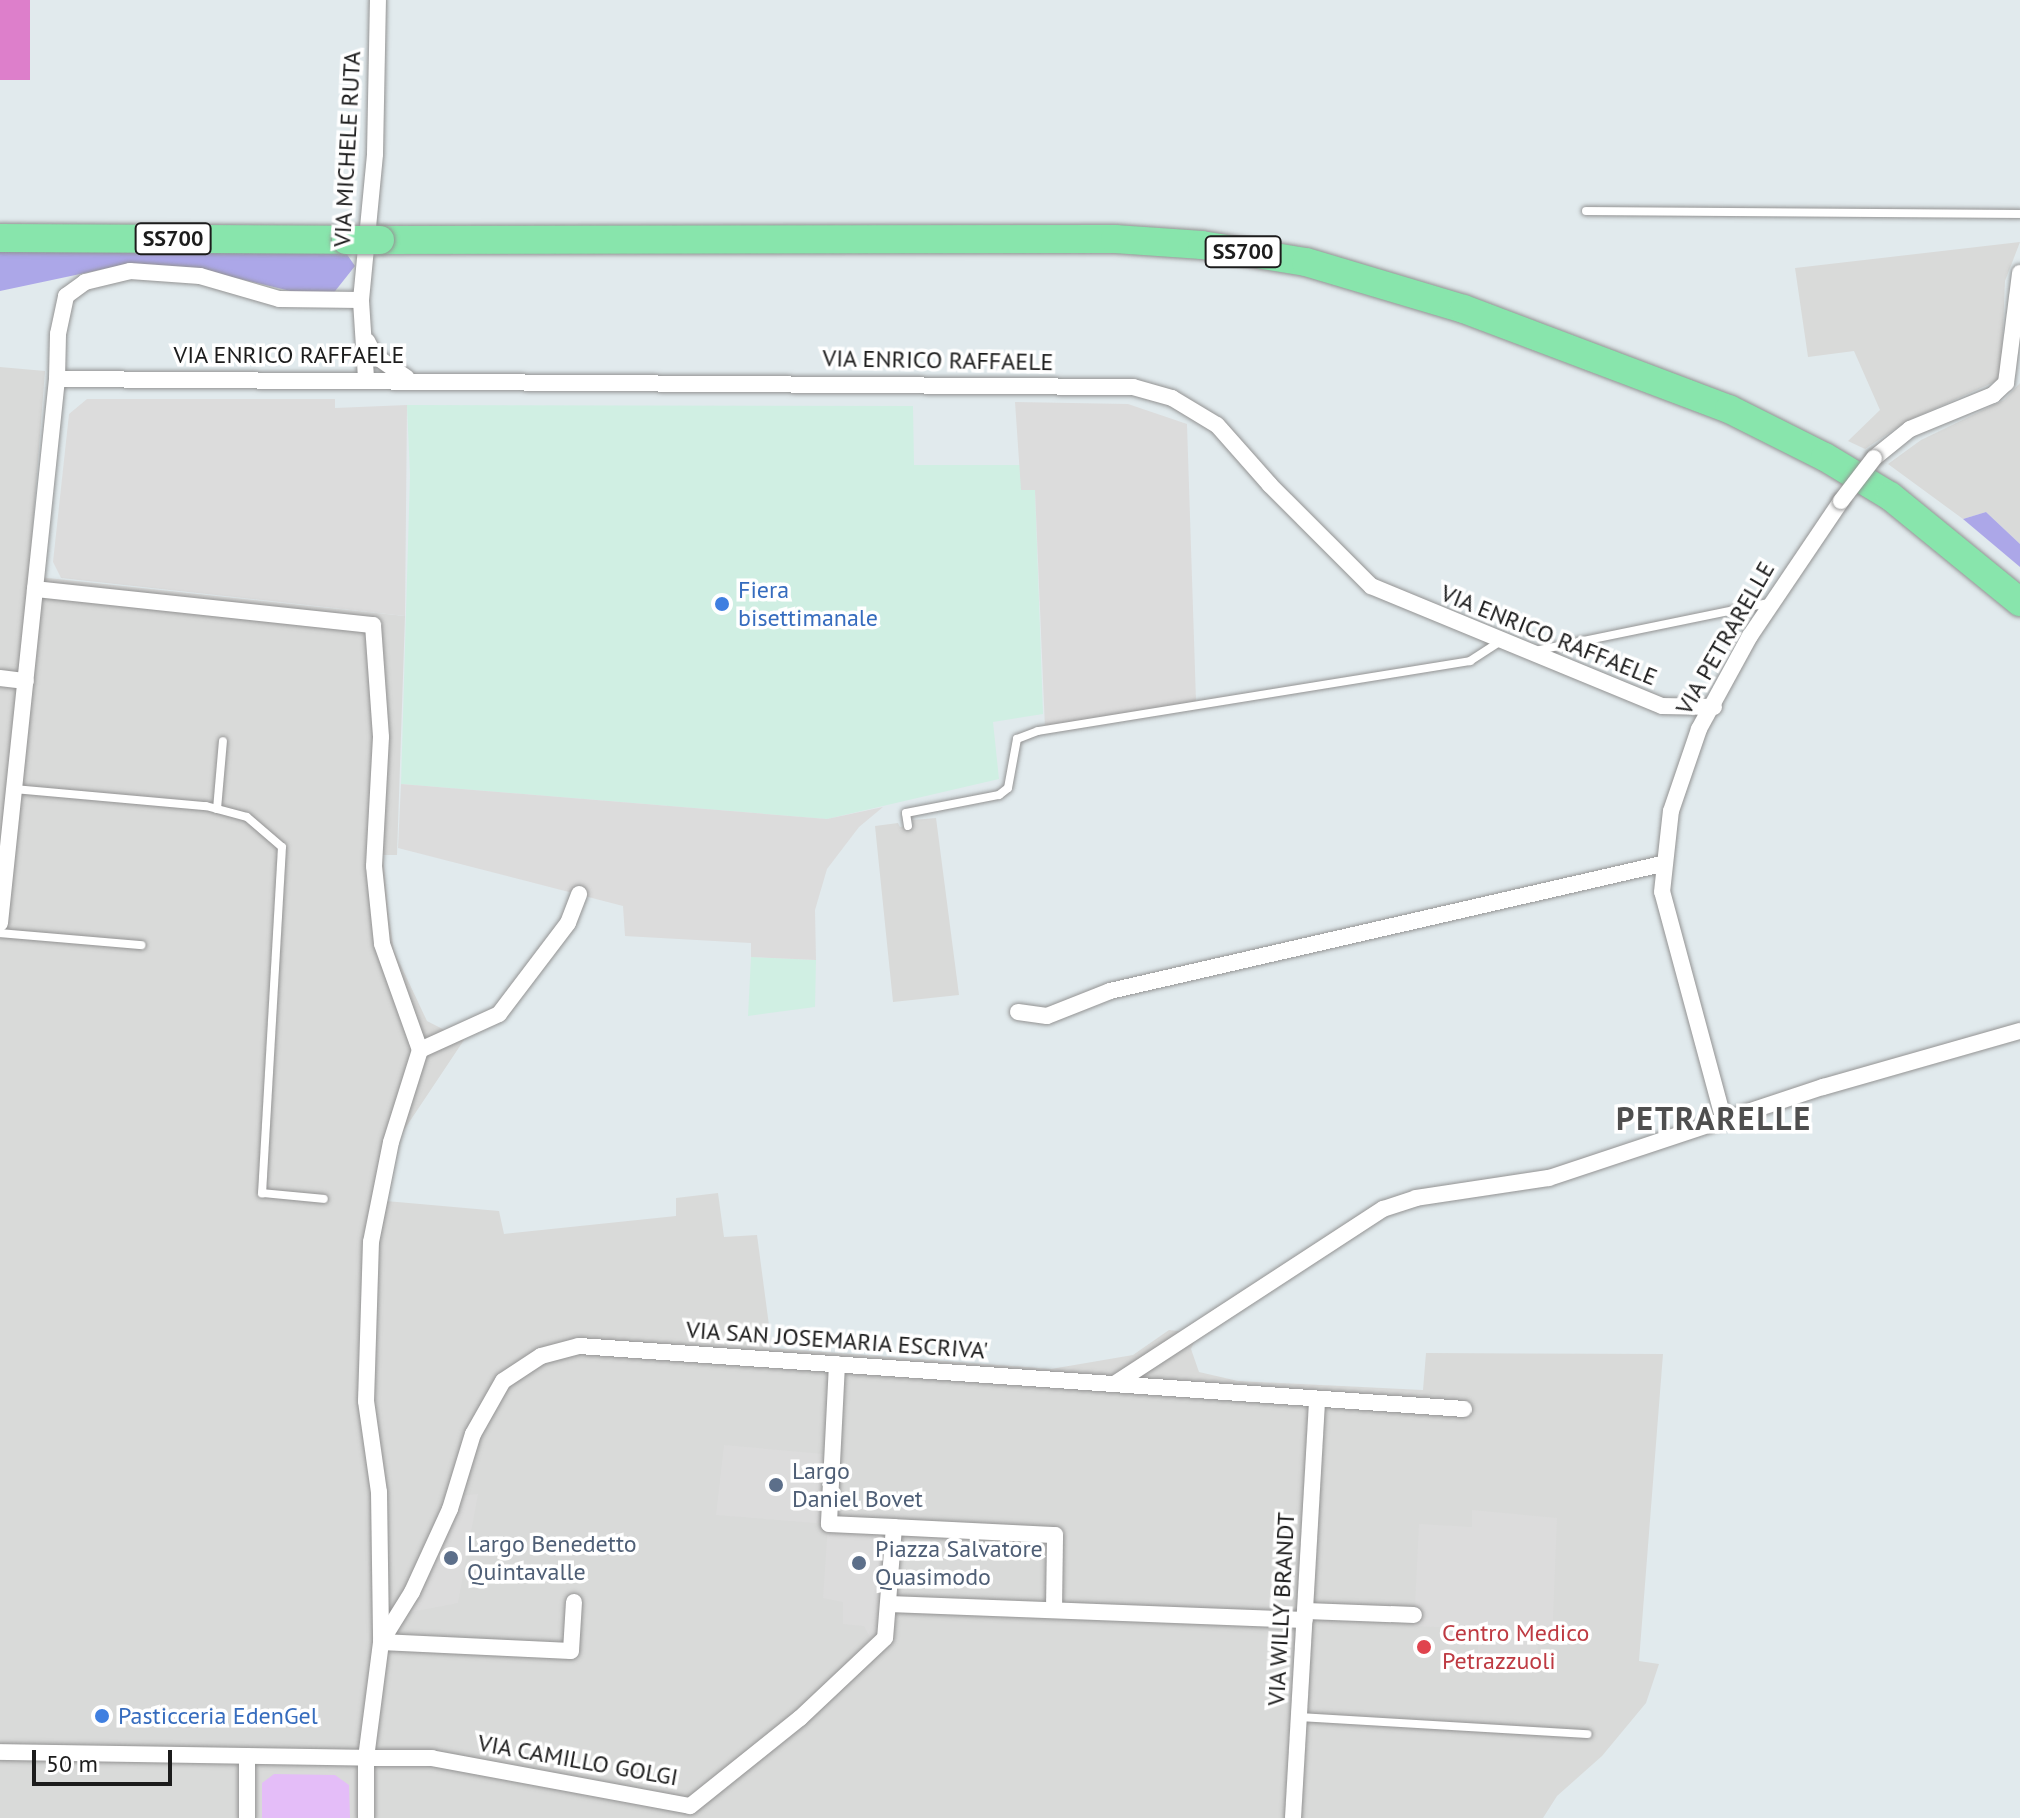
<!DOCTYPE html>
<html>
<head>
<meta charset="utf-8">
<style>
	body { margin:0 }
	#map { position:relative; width:2020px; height:1818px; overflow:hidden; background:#e1eaed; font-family:"PT Sans",sans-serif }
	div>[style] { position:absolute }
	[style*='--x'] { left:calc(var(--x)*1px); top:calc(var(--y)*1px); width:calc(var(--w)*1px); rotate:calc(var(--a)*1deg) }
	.residential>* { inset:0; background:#d9dad9 }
	.commercial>* { inset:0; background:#d0efe3 }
	.grass>* { inset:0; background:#aca7e8 }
	.park>* { inset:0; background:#e4bdf8 }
	.pitch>* { inset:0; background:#dd7fcb; transform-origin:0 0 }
	.parking>* { inset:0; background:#dcdcdc }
	.roads { filter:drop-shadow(0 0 2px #939393) drop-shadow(0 0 2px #939393) }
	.lane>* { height:8px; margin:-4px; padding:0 4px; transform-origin:4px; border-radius:4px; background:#fff }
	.street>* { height:16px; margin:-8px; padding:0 8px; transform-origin:8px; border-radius:8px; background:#fff }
	.highway>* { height:28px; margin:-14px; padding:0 14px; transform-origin:14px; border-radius:14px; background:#88e5ac }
	.bridges { filter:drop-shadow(0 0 2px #939393) drop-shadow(0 0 2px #939393) }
	.street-bridge>* { height:16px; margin:-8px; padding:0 8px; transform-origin:8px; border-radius:8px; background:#fff }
	.highway-bridge>* { height:28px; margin:-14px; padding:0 14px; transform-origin:14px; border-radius:14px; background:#88e5ac }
	.dots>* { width:22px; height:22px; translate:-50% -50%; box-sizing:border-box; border:4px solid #fff; border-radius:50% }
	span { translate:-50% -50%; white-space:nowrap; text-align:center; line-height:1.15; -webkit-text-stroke:7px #fff; paint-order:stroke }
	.shield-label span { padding:2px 6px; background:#fff; border:2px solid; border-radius:6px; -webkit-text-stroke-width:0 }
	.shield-label { font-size:22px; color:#1c1c1c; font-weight:700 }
	.street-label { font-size:24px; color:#1c1c1c }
	.shop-label { font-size:24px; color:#366cbe }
	.left { translate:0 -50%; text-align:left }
	.service-label { font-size:24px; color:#4e5e75 }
	.health-label { font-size:24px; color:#be3a42 }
	.district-label { font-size:32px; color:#4f4f4f; font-weight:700; letter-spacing:2px }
	.scale { position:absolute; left:32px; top:1750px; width:140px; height:36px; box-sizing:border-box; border:4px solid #1c1c1c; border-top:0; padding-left:10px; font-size:24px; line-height:28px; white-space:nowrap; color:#1c1c1c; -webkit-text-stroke:6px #fff; paint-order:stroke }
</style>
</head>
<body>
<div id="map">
	<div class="residential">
		<div style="clip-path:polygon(2020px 242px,2005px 281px,2001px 379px,1907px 421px,1865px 449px,1848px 441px,1880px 410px,1854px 351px,1808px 357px,1795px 268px)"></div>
		<div style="clip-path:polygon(0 367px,45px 371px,29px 576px,405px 616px,397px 855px,383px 855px,388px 910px,394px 951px,427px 1021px,464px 1040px,396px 1142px,386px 1201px,499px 1211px,504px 1234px,676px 1216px,676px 1198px,718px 1193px,724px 1237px,757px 1235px,772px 1348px,1051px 1369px,1133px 1355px,1169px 1330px,1198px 1333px,1191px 1349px,1199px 1372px,1238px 1381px,1423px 1390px,1426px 1353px,1663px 1354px,1639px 1661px,1659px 1664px,1646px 1703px,1602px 1756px,1557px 1796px,1543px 1818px,0 1818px)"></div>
		<div style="clip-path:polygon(2020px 383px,2020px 544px,1986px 512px,1963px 519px,1888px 464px,1921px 440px,2004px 400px)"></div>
		<div style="clip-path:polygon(936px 818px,959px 995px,893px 1002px,875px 826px,898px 823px,900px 827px,913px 825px,912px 820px)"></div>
	</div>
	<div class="commercial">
		<div style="clip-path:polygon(407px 405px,913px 406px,914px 465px,1021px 465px,1021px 489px,1035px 490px,1043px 714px,993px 722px,999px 779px,827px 819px,401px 784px,410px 475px)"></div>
		<div style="clip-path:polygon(751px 957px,816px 960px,815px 1007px,748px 1016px)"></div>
	</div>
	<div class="grass">
		<div style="clip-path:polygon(0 249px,346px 253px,355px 266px,328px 300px,236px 278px,118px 266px,0 291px)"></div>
		<div style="clip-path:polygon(1986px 512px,2020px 544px,2020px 567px,1963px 519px)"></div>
	</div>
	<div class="park">
		<div style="clip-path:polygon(274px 1774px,335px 1775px,349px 1785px,350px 1818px,262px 1818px,262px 1783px)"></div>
	</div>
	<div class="pitch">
		<div style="left:0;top:0;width:30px;height:80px"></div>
	</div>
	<div class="parking">
		<div style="clip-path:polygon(87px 399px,335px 399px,335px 408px,407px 405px,405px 616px,61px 578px,53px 562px,69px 414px)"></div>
		<div style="clip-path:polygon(1015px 402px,1128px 404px,1187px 424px,1196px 701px,1045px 728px,1035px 490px,1021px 490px)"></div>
		<div style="clip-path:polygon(401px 784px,827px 819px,883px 807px,859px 827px,827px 869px,815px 910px,816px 960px,751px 957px,751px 943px,625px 936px,623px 906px,398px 848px)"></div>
		<div style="clip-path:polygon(724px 1445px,835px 1455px,829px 1524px,894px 1527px,885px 1638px,871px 1639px,864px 1626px,843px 1624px,843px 1602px,823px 1598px,828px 1524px,716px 1515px)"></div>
		<div style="clip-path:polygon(478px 1494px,458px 1603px,411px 1612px,459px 1496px)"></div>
		<div style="clip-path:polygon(1472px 1510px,1557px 1518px,1552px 1643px,1538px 1643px,1537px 1664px,1478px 1665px,1478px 1629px,1414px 1626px,1419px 1524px,1472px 1527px)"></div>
	</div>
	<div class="roads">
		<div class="lane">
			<div style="--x:1586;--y:211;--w:434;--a:0.4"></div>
			<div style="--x:1534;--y:651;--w:243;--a:-11.6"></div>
			<div style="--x:14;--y:789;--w:193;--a:5.1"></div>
			<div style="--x:206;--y:806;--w:42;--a:15"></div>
			<div style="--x:247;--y:817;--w:46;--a:40.6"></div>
			<div style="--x:282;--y:847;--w:347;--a:93.3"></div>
			<div style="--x:262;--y:1193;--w:62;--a:5.5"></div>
			<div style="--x:217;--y:809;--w:68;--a:-85"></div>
			<div style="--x:908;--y:826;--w:13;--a:-99"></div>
			<div style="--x:906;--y:813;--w:95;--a:-11"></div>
			<div style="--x:999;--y:795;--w:11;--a:-38"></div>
			<div style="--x:1008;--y:788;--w:50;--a:-79.6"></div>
			<div style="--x:1017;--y:739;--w:22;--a:-21"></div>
			<div style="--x:1038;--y:731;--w:438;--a:-9.2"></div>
			<div style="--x:1470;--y:661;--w:38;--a:-33"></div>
			<div style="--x:0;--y:933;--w:142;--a:4.9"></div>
			<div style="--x:1299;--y:1717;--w:289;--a:3.4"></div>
		</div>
		<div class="street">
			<div style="--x:367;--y:341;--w:16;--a:63"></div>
			<div style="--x:374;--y:355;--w:40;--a:34.9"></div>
			<div style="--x:366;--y:378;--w:78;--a:-93.7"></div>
			<div style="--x:361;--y:300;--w:147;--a:-84.5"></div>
			<div style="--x:375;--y:154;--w:154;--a:-88.9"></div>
			<div style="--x:57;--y:379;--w:1076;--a:0.43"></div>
			<div style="--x:1133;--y:387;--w:41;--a:15.8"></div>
			<div style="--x:1172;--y:398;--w:52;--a:31"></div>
			<div style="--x:1217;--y:425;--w:80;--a:48.5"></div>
			<div style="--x:1270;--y:485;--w:143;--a:45"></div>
			<div style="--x:1371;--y:586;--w:315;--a:22.4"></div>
			<div style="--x:1662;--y:706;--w:52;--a:1.1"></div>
			<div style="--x:1874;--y:458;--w:46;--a:-38.9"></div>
			<div style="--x:1910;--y:429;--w:90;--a:-22.3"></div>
			<div style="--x:1993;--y:395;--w:18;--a:-43"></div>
			<div style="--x:2006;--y:383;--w:111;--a:-82.7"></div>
			<div style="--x:35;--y:589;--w:340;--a:6.1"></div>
			<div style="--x:373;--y:625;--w:112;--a:85.9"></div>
			<div style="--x:381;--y:737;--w:129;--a:93.1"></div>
			<div style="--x:374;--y:866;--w:78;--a:84.1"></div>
			<div style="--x:382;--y:944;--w:113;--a:70.3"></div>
			<div style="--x:420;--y:1050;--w:96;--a:107.5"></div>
			<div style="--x:391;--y:1142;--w:102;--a:101.3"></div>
			<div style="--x:371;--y:1242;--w:159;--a:91.8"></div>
			<div style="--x:366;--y:1401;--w:92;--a:81.9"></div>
			<div style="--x:379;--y:1492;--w:150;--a:89.2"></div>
			<div style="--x:381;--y:1642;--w:190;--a:2.7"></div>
			<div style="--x:571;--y:1651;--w:49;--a:-86.5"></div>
			<div style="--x:0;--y:678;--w:26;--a:7"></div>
			<div style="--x:0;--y:923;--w:547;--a:-84.02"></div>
			<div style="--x:57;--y:379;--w:45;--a:-88.7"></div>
			<div style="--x:58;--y:334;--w:39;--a:-78"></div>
			<div style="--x:66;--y:296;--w:24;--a:-36"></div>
			<div style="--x:85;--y:282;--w:46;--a:-13.7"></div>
			<div style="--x:130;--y:271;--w:70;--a:4.1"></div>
			<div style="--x:200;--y:276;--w:82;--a:16.2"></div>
			<div style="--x:279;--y:299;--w:82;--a:0.7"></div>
			<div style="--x:1018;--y:1012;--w:29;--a:8"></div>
			<div style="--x:1047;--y:1016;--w:68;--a:-21.6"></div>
			<div style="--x:1110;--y:991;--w:566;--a:-12.96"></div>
			<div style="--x:420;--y:1050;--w:87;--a:-24.5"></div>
			<div style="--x:499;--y:1014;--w:114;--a:-52.8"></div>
			<div style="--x:568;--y:923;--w:31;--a:-69"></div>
			<div style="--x:1724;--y:1121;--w:237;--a:-105.1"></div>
			<div style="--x:1662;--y:892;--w:81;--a:-83.7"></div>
			<div style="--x:1671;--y:811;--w:87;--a:-71.1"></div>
			<div style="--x:1699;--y:729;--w:106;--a:-61.3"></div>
			<div style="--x:1750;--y:636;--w:163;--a:-56"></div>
			<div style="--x:837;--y:1364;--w:160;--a:92.9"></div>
			<div style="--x:829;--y:1524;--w:65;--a:2.6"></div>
			<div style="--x:1116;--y:1383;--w:319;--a:-33.1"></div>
			<div style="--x:1383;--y:1209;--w:35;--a:-18"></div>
			<div style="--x:1416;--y:1198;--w:134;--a:-8.6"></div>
			<div style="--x:1549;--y:1178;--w:289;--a:-18.4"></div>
			<div style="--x:1823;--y:1087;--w:205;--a:-15.9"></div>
			<div style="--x:889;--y:1604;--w:416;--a:2.2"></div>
			<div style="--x:1054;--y:1610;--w:75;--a:-89.2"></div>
			<div style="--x:1055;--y:1535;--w:161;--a:-177.2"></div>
			<div style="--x:894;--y:1527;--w:111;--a:94.6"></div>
			<div style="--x:885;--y:1638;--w:117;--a:136.7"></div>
			<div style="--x:800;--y:1718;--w:141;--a:141.3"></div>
			<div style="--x:690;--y:1806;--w:262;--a:-169.5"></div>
			<div style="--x:432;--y:1758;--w:66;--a:180"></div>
			<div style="--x:366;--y:1758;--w:117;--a:-82.6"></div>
			<div style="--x:381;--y:1642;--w:59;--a:-58.2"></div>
			<div style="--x:412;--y:1592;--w:91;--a:-65.4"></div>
			<div style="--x:450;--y:1509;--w:78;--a:-73"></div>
			<div style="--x:473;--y:1434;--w:61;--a:-60.5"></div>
			<div style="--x:503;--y:1381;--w:45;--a:-33.3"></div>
			<div style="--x:541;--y:1356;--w:39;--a:-15"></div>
			<div style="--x:579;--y:1346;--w:887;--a:4.07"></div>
			<div style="--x:1306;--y:1611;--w:108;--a:2.1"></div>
			<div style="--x:0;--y:1752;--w:366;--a:0.9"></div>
			<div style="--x:366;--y:1758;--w:60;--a:90"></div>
			<div style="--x:247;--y:1756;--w:62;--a:90"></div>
			<div style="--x:1293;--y:1818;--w:417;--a:-86.7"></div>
		</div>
		<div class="highway">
			<div style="--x:0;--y:238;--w:346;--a:0.3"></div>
			<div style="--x:380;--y:240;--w:735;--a:-0.08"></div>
			<div style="--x:1115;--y:239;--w:87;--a:3.9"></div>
			<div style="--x:1202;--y:245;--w:105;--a:9.3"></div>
			<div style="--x:1306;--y:262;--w:165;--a:16.6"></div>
			<div style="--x:1464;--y:309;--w:283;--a:20.7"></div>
			<div style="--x:1729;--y:409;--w:107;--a:26.6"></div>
			<div style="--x:1825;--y:457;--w:76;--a:31"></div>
			<div style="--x:1890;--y:496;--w:168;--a:39.2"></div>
		</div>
	</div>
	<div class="bridges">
		<div class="street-bridge">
			<div style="--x:1841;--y:501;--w:54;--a:-52.5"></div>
		</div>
		<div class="highway-bridge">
			<div style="--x:346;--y:240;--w:34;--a:0"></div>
		</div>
	</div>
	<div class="dots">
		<div style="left:722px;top:604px;background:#3f7fe0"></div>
		<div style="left:776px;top:1485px;background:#5c6f8a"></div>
		<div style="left:451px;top:1558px;background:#5c6f8a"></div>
		<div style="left:859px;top:1563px;background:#5c6f8a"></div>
		<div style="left:1424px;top:1647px;background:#e0444e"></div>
		<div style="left:102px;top:1716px;background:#3f7fe0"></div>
	</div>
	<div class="shield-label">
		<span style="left:173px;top:239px">SS700</span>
		<span style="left:1243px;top:252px">SS700</span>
	</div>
	<div class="street-label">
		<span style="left:347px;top:149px;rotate:-87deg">VIA MICHELE RUTA</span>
		<span style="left:289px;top:355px">VIA ENRICO RAFFAELE</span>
		<span style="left:938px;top:360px;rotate:1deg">VIA ENRICO RAFFAELE</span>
		<span style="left:1549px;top:635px;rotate:22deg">VIA ENRICO RAFFAELE</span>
		<span style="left:1725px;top:638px;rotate:-60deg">VIA PETRARELLE</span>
		<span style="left:837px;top:1340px;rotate:4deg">VIA SAN JOSEMARIA ESCRIVA'</span>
		<span style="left:1281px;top:1609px;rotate:-87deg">VIA WILLY BRANDT</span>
		<span style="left:578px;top:1760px;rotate:10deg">VIA CAMILLO GOLGI</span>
	</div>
	<div class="shop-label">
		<span class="left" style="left:738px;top:604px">Fiera<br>bisettimanale</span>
		<span class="left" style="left:118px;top:1716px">Pasticceria EdenGel</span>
	</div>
	<div class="service-label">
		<span class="left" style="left:792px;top:1485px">Largo<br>Daniel Bovet</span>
		<span class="left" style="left:467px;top:1558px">Largo Benedetto<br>Quintavalle</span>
		<span class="left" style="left:875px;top:1563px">Piazza Salvatore<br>Quasimodo</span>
	</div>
	<div class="health-label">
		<span class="left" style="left:1442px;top:1647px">Centro Medico<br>Petrazzuoli</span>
	</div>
	<div class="district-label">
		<span style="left:1714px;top:1118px">PETRARELLE</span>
	</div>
	<div class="scale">50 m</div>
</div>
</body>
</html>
